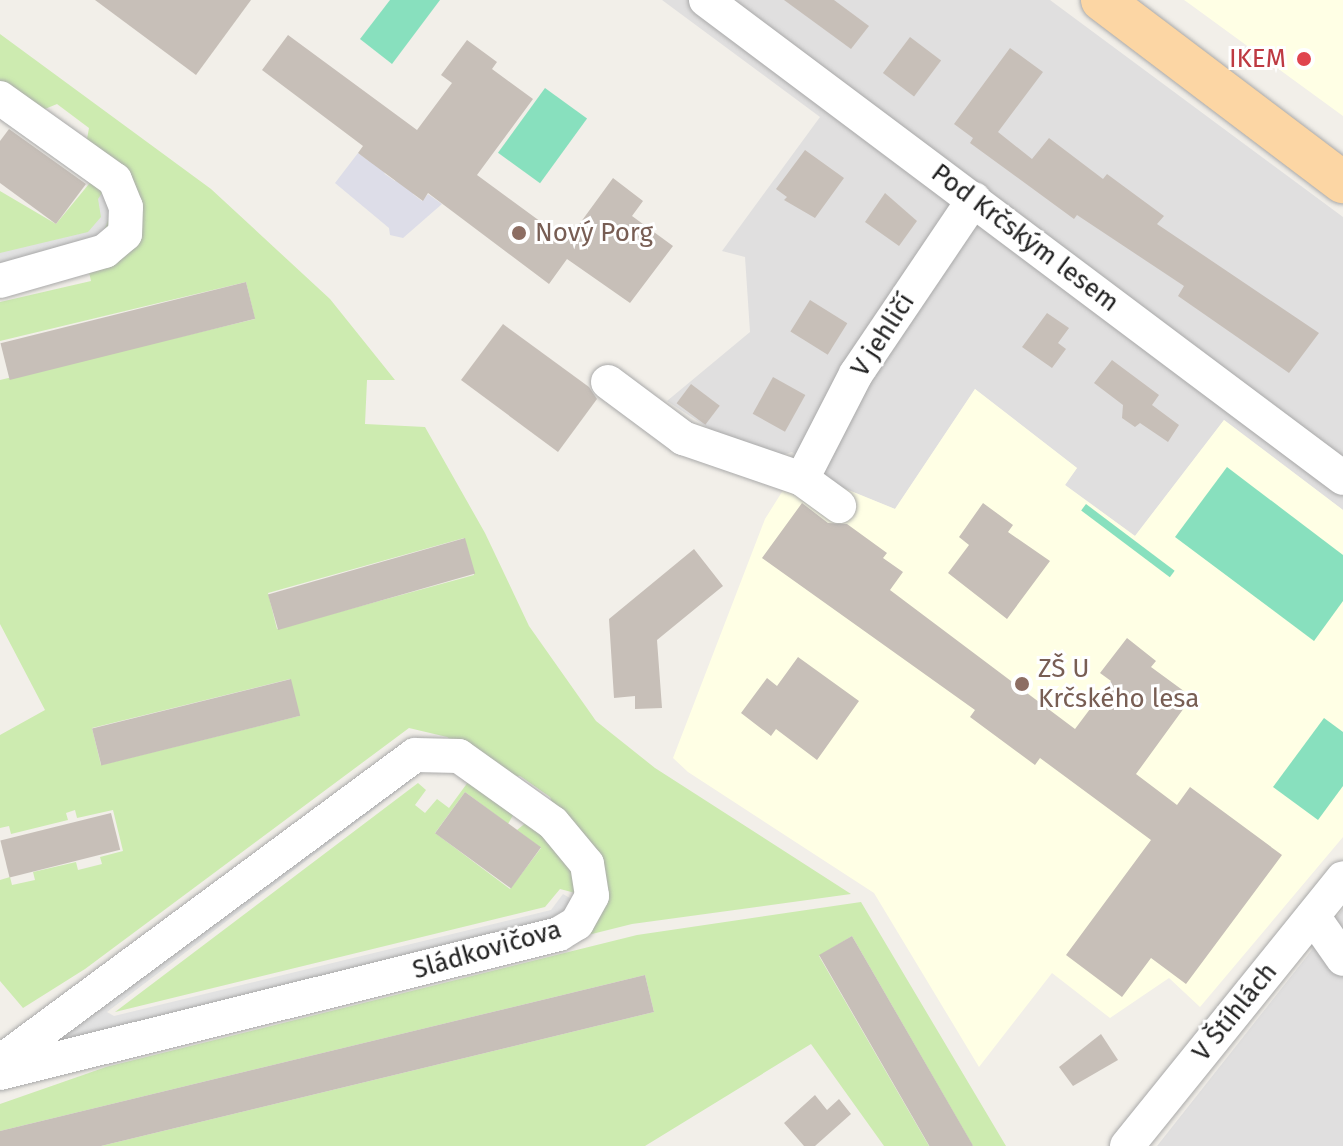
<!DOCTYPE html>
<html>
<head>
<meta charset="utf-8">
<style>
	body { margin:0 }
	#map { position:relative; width:1343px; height:1146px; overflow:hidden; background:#f2efe9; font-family:"Fira Sans",sans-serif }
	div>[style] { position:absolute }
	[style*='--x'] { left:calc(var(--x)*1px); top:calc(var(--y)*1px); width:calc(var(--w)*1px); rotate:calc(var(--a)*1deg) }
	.residential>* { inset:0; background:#e0dfdf }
	.education>* { inset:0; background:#ffffe5 }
	.grass>* { inset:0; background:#cdebb0 }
	.pitch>* { inset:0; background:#88e0be; transform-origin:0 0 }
	.parking>* { inset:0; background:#e2e2e2 }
	.plaza>* { inset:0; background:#dddde8 }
	.building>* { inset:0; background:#c7bfb8; transform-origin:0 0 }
	.roads { filter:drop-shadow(0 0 2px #a9a9a9) drop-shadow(0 0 2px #a9a9a9) }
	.minor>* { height:34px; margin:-17px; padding:0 17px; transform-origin:17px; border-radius:17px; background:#fff }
	.major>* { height:42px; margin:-21px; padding:0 21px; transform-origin:21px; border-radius:21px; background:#fcd6a4 }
	.dots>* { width:22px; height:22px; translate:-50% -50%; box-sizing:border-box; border:4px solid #fff; border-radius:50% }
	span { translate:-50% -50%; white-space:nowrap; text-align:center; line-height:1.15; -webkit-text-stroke:6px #fff; paint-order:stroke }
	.health-label { font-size:26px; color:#be3a42 }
	.right { translate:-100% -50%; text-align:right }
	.education-label { font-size:26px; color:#785e54 }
	.left { translate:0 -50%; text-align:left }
	.street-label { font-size:26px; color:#222 }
</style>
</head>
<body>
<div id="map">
	<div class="residential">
		<div style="clip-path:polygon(662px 0,1050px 0,1343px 217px,1343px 510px,1224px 420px,1135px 536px,1065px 485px,1077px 468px,975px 389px,895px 509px,836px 485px,792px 452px,783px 455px,716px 433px,667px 401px,750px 332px,745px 257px,722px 251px,820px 117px)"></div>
		<div style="clip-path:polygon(1343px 909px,1343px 1146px,1157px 1146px,1319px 941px)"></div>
	</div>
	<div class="education">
		<div style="clip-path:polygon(1184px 0,1343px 0,1343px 116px,1187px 2px)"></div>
		<div style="clip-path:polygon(975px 389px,1077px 468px,1065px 485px,1135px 536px,1224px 420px,1343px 510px,1343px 837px,1200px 1007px,1169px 978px,1110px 1018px,1052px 973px,979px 1067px,874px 893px,688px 772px,673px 758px,765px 519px,802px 460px,836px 485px,895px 509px)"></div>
	</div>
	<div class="grass">
		<div style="clip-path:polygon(evenodd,0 34px,211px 189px,330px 299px,395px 380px,367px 380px,365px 424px,425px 427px,485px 533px,529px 626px,596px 721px,655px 768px,851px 894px,632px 924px,568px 940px,594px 914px,550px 797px,520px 776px,504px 777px,447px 737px,409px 728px,85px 969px,23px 1008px,0 981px,0 880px,10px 877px,12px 885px,35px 880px,33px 872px,76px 862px,78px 870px,102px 864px,100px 857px,123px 851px,113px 810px,77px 818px,75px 810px,66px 813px,68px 820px,11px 834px,9px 826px,0 828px,0 735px,45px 710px,0 624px,0 380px,255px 319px,246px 282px,0 341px,0 302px,91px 281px,89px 272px,130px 239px,87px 139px,89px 128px,57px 104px,45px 109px,0 86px,0 34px,464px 538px,474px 575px,277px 629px,268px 593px,464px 538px,0 34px,290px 679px,299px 716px,101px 765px,92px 728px,290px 679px)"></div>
		<div style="clip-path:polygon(98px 173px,109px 186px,109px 233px,0 271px,0 191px,56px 224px)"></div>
		<div style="clip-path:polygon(471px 778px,516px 810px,508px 824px,465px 792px,435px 833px,510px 889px,541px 848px,517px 830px,528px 821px,567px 850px,579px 894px,560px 889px,545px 907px,115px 1012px,418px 783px,426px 790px,415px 805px,425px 813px,437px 799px,449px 808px)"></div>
		<div style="clip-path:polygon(861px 902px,1006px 1146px,973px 1146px,852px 936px,819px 956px,929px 1146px,884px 1146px,811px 1044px,645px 1146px,101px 1146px,654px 1012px,645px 975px,0 1131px,0 1104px,106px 1067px,637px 935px)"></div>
	</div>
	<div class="pitch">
		<div style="clip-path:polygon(390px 0,440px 0,392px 64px,360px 39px)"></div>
		<div style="left:545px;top:88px;width:52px;height:80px;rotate:36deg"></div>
		<div style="clip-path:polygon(1227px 467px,1343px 555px,1343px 601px,1314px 641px,1175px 537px)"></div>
		<div style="left:1086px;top:504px;width:111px;height:8px;rotate:37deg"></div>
		<div style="clip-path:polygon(1324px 718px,1343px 732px,1343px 786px,1318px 820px,1273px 787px)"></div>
	</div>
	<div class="parking">
		<div style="clip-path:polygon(106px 187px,111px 213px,103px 233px,82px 247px,0 267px,0 253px,88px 232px,101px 217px,98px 199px)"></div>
		<div style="clip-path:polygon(399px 773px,411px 781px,107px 1012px,114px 1016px,551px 910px,563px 894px,575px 901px,559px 923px,34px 1048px)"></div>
	</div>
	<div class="plaza">
		<div style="clip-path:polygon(358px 153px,368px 160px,374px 153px,385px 174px,395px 181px,401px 174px,418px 186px,413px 194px,422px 201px,428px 194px,442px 204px,403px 238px,390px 235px,389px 228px,335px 183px)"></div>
	</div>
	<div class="building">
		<div style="clip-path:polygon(95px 0,251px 0,196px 75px)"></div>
		<div style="clip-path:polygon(784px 0,834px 0,869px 26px,851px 49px)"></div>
		<div style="clip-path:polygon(288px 35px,417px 130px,452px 83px,441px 75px,467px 40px,497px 62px,492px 69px,533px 99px,477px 175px,567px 241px,613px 178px,643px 201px,632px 216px,673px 246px,630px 303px,567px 259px,549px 284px,428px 193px,423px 201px,370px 162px,358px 153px,363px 146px,262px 70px)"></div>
		<div style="left:910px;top:37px;width:39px;height:45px;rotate:37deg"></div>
		<div style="clip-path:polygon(1010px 48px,1043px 72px,998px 132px,1032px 159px,1049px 138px,1103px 179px,1107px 174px,1164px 216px,1157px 224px,1319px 333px,1289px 373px,1178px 296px,1184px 286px,1077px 215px,1074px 219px,970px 143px,973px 138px,954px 124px)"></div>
		<div style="clip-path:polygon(9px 129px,86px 184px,56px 224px,0 183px,0 141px)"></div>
		<div style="clip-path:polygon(805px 150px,844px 178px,815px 218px,784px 200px,787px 197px,776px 189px)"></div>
		<div style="clip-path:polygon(885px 193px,917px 221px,899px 246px,865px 222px)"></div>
		<div style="left:246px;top:282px;width:38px;height:253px;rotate:76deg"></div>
		<div style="left:810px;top:300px;width:44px;height:37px;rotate:32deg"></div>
		<div style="clip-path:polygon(1047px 313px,1069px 328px,1058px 343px,1066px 349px,1052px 368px,1022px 347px)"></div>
		<div style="clip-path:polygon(503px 324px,589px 387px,597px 399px,558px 452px,461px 380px)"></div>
		<div style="clip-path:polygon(1112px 360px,1159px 395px,1152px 405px,1179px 425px,1168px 442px,1140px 423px,1135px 427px,1122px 418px,1123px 405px,1094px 383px)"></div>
		<div style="left:773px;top:377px;width:37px;height:42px;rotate:29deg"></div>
		<div style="left:691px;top:384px;width:36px;height:24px;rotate:37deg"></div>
		<div style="clip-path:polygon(802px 503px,828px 523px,847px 524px,887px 553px,883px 558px,903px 572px,890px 590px,1075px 729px,1111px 681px,1100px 673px,1127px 638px,1156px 661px,1151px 667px,1192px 697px,1136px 774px,1177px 805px,1190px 787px,1282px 855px,1186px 984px,1151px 958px,1122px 997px,1066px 955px,1151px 840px,1040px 758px,1035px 765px,970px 717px,975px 710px,762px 558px)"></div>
		<div style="clip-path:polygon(983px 503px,1013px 525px,1008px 532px,1050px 561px,1007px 619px,948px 573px,969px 545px,959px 537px)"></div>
		<div style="left:465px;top:538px;width:37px;height:205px;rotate:74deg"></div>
		<div style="clip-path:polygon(694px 549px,723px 586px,657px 640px,662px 708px,635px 709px,635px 696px,614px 698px,609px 619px)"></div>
		<div style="clip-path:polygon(798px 657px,859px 701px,817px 760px,776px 729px,771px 736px,741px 713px,767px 678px,777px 686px)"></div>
		<div style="left:291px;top:679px;width:38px;height:205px;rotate:76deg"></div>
		<div style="left:465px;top:792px;width:94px;height:51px;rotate:36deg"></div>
		<div style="left:111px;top:813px;width:38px;height:114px;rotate:76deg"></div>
		<div style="left:852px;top:936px;width:242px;height:38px;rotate:60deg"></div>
		<div style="clip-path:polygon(645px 975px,654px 1012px,101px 1146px,0 1146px,0 1131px)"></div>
		<div style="clip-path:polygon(1101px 1034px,1118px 1060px,1073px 1086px,1059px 1067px)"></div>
		<div style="clip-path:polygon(815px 1095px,827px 1110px,839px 1099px,851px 1114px,815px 1146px,804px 1146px,784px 1123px)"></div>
	</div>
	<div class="roads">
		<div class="minor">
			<div style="--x:706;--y:0;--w:796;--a:36.88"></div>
			<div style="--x:0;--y:98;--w:141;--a:35.5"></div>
			<div style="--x:115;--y:180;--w:29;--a:68"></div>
			<div style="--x:126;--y:207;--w:27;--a:92"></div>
			<div style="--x:125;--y:234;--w:26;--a:140"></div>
			<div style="--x:105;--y:251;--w:109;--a:164.1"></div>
			<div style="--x:608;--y:382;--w:94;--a:36.7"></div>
			<div style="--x:683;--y:438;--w:126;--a:19"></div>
			<div style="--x:802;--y:479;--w:46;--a:36.1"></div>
			<div style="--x:802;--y:479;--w:118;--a:-62.8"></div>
			<div style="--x:856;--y:374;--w:211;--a:-56"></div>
			<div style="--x:1313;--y:916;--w:52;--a:55.1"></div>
			<div style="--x:0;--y:1062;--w:516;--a:-36.49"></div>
			<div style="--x:415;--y:755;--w:44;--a:1.3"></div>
			<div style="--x:459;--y:756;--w:115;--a:35.5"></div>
			<div style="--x:553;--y:823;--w:53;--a:50.3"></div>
			<div style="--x:587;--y:864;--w:32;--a:81"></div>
			<div style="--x:592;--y:896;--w:31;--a:119"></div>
			<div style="--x:577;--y:923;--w:21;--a:149"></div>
			<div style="--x:559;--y:934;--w:576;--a:166.04"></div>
			<div style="--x:1127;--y:1146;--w:344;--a:-51.1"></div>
		</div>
		<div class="major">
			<div style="--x:1102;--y:0;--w:302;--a:37.1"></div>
		</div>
	</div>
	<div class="dots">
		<div style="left:1304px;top:59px;background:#e0444e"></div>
		<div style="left:519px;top:233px;background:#8d6e63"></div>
		<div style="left:1022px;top:684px;background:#8d6e63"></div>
	</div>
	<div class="health-label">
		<span class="right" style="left:1286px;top:59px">IKEM</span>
	</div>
	<div class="education-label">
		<span class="left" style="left:535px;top:233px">Nový Porg</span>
		<span class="left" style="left:1038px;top:684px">ZŠ U<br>Krčského lesa</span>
	</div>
	<div class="street-label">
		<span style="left:1025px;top:238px;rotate:37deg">Pod Krčským lesem</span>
		<span style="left:883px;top:335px;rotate:-57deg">V jehličí</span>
		<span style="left:487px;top:950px;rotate:-16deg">Sládkovičova</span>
		<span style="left:1235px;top:1012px;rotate:-51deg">V Štíhlách</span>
	</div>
</div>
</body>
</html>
